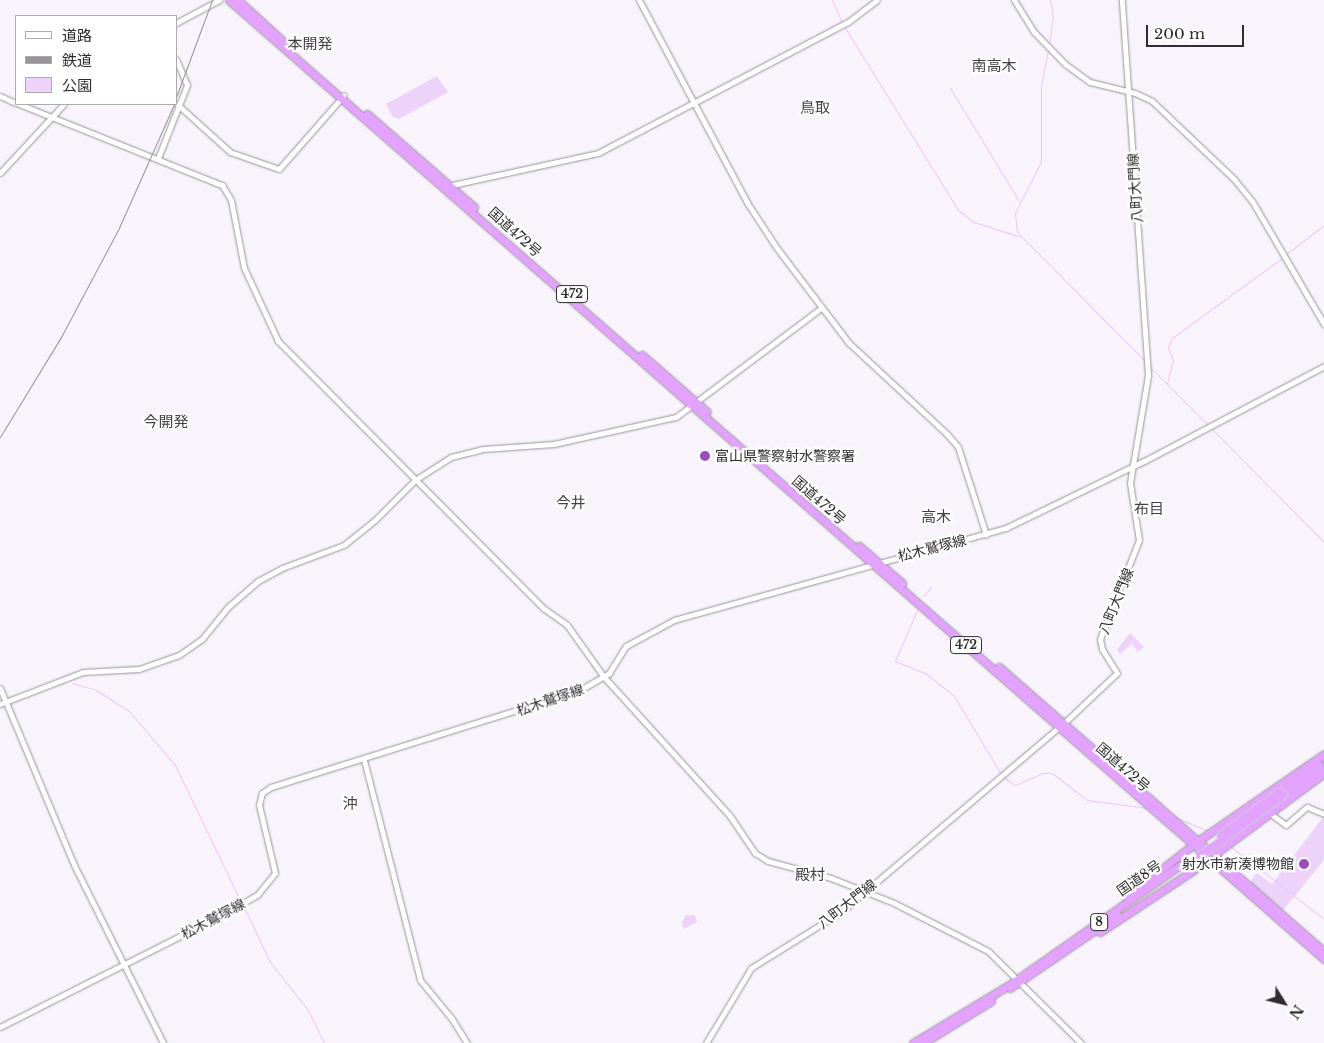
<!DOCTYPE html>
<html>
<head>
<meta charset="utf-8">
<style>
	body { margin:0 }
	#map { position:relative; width:1324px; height:1043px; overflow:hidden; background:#f9f3fb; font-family:"Libre Baskerville","Noto Sans JP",serif }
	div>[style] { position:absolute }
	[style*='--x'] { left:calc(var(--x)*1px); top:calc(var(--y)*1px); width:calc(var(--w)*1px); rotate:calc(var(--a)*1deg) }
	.green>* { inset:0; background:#edd3f9 }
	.stream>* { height:1px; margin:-0.5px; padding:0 0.5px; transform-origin:0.5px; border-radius:0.5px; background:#ecc5fe }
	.roads { filter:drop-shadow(0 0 1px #99939b) drop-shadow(0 0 1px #99939b) }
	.secondary>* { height:5px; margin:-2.5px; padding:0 2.5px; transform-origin:2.5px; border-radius:2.5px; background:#fff }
	.highway>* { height:7px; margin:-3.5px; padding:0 3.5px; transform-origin:3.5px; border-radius:3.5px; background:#e2a2fe }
	.rail>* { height:1px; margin:-0.5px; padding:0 0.5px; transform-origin:0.5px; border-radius:0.5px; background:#979398 }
	.bridges { filter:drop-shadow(0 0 1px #d1d1d1) drop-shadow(0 0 1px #d1d1d1) }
	.highway-bridge>* { height:7px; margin:-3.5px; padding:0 3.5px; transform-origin:3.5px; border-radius:3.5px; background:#e2a2fe }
	.dots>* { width:14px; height:14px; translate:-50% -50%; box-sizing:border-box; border:2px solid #fff; border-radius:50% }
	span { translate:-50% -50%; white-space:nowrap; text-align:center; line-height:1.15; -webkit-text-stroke:4.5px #fff; paint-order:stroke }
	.shield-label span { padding:1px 4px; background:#fff; border:1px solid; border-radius:4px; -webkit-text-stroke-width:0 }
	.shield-label { font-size:12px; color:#2f2d30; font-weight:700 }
	.street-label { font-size:14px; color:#2f2d30 }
	.poi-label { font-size:14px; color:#2f2d30 }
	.left { translate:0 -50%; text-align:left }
	.right { translate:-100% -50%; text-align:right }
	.neighbourhood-label { font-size:15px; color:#443f46 }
	.legend { position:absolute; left:15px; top:15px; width:162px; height:90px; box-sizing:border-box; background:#fff; border:1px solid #acabac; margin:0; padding:6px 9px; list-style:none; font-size:15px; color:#2f2d30 }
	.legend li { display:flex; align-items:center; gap:10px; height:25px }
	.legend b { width:25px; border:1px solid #acabac }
	.north { position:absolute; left:1259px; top:978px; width:50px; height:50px; -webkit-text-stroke:4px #fff; paint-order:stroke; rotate:126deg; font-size:14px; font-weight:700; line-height:20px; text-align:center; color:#2f2d30 }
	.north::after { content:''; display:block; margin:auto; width:18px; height:22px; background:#2f2d30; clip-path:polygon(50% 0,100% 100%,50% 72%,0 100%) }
	.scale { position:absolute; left:1146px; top:25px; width:98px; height:22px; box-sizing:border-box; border:2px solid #2f2d30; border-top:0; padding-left:6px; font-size:15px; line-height:18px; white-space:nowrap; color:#2f2d30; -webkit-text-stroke:4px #fff; paint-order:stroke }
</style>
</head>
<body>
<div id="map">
	<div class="green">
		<div style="clip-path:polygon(437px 76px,448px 92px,399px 119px,393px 117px,386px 104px)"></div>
		<div style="clip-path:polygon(1130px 633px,1144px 647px,1138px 652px,1132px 644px,1120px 654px,1117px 650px)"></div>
		<div style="clip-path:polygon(1324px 816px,1324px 860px,1281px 913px,1248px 884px,1257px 873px,1272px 884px)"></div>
		<div style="clip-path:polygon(686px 915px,695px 915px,697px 922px,684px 929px,682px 922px)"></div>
	</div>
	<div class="stream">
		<div style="--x:832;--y:0;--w:24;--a:66"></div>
		<div style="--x:844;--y:26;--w:216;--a:58.2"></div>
		<div style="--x:958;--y:210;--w:20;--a:37"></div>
		<div style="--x:974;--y:222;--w:49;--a:17.7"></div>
		<div style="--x:1049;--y:44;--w:27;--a:-82"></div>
		<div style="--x:1053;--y:17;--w:17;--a:-100"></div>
		<div style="--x:1048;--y:50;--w:38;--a:101"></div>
		<div style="--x:1041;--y:87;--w:75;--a:90"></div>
		<div style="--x:1041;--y:162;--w:57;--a:117"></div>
		<div style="--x:1015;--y:213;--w:19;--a:84"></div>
		<div style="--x:1017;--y:232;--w:182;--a:45.2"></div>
		<div style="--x:950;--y:88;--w:132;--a:58.6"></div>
		<div style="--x:1285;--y:255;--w:49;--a:-37.6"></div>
		<div style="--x:1149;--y:366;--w:83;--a:45"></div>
		<div style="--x:1167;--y:383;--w:24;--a:-75"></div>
		<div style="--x:1173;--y:360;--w:14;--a:-111"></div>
		<div style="--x:1168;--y:347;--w:10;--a:-66"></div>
		<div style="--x:1172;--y:338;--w:136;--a:-36"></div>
		<div style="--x:1211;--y:428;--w:161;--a:45.3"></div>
		<div style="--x:924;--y:596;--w:12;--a:-55"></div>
		<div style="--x:917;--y:610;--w:56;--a:113.3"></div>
		<div style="--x:895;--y:661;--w:32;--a:22"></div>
		<div style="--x:925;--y:673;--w:37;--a:38"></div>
		<div style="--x:954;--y:696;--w:91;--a:58.9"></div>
		<div style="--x:72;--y:683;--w:25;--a:16"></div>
		<div style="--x:96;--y:690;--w:40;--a:32.9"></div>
		<div style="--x:130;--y:712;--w:70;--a:49.7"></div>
		<div style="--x:175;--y:765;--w:152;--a:64.3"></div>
		<div style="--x:1003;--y:777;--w:14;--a:34"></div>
		<div style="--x:1015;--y:785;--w:30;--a:-23"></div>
		<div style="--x:1043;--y:773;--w:9;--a:0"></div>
		<div style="--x:1052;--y:773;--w:44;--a:37.6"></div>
		<div style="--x:1087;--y:800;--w:61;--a:7.6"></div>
		<div style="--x:1175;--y:817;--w:36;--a:23"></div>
		<div style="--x:1230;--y:846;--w:119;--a:37.8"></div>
		<div style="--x:243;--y:905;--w:63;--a:64.7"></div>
		<div style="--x:270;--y:962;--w:61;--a:51.6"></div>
		<div style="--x:308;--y:1010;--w:37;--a:64"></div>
	</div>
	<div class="roads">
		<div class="secondary">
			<div style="--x:639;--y:0;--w:231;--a:61.9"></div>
			<div style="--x:748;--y:204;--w:51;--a:56.9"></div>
			<div style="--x:776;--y:247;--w:121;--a:52.8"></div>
			<div style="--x:849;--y:343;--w:132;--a:42.9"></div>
			<div style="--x:946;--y:433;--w:18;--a:49"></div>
			<div style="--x:958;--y:447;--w:92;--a:72.3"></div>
			<div style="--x:1014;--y:0;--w:38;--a:58"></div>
			<div style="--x:1034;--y:32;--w:45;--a:45.9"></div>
			<div style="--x:1065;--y:64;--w:31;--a:36"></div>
			<div style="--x:1090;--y:82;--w:46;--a:13.7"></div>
			<div style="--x:1135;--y:93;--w:19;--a:25"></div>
			<div style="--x:1152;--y:101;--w:113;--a:43.6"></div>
			<div style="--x:1234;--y:179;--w:28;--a:51"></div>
			<div style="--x:1252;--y:201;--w:143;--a:59.7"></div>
			<div style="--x:176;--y:23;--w:49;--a:-28.1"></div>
			<div style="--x:0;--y:96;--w:17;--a:24"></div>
			<div style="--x:19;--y:104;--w:219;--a:21.8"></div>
			<div style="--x:222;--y:185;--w:17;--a:59"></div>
			<div style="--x:231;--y:200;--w:69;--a:79.2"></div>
			<div style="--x:244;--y:268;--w:81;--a:65"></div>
			<div style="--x:278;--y:341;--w:376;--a:45.2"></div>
			<div style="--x:543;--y:608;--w:29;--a:35"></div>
			<div style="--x:567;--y:625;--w:64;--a:54.6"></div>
			<div style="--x:604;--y:677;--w:188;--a:47.8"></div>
			<div style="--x:730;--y:816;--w:45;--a:56"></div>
			<div style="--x:755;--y:853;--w:15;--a:32"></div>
			<div style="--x:768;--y:861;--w:65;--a:15.1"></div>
			<div style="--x:831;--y:878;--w:68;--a:21.6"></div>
			<div style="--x:894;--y:903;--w:106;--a:27.1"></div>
			<div style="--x:988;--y:951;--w:131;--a:44.7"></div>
			<div style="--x:178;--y:105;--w:70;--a:42.1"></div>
			<div style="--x:230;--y:152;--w:52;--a:19.1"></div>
			<div style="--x:279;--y:169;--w:98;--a:-48.7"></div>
			<div style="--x:158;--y:158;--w:79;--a:-68.3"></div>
			<div style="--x:187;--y:85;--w:28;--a:-113"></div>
			<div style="--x:0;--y:173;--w:94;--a:-47.2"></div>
			<div style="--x:448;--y:186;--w:154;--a:-12.4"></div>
			<div style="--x:598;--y:153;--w:282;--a:-27.7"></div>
			<div style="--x:848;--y:22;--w:36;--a:-37"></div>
			<div style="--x:0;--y:688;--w:192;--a:67.3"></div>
			<div style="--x:74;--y:865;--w:199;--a:63.4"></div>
			<div style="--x:0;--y:704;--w:89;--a:-21.1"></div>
			<div style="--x:83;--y:672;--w:56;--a:-3.1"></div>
			<div style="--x:139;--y:669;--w:42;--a:-19.3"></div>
			<div style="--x:179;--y:655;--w:28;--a:-35"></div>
			<div style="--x:202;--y:639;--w:41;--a:-50.9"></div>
			<div style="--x:228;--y:607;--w:40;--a:-41"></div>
			<div style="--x:258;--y:581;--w:27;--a:-28"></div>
			<div style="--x:282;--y:568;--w:66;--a:-20.4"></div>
			<div style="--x:344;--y:545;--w:40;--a:-39"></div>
			<div style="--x:375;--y:520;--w:57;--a:-45"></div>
			<div style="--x:415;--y:480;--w:43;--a:-32.6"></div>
			<div style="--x:451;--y:457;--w:33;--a:-14"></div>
			<div style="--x:483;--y:449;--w:71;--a:-4"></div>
			<div style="--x:554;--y:444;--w:125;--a:-12.5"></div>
			<div style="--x:676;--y:417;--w:181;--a:-36.9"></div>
			<div style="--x:364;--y:760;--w:227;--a:75.7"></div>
			<div style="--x:420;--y:980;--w:50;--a:50.6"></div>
			<div style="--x:452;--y:1019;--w:28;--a:58"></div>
			<div style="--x:1268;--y:812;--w:22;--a:36"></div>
			<div style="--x:1286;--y:825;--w:28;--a:-41"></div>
			<div style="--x:1307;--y:807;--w:18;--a:22"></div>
			<div style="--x:0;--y:1027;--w:251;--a:-26.8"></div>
			<div style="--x:224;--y:914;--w:39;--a:-30"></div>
			<div style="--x:258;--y:894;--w:27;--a:-51"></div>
			<div style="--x:275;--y:873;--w:70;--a:-103.2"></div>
			<div style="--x:259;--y:805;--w:12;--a:-76"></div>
			<div style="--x:262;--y:793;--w:11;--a:-34"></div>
			<div style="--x:271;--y:787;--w:324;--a:-17.4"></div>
			<div style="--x:580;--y:690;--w:34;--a:-30"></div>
			<div style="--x:609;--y:673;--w:32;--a:-58"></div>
			<div style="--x:626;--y:646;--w:55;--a:-28.4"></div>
			<div style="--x:674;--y:620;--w:345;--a:-15.5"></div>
			<div style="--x:1006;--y:528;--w:153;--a:-25.9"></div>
			<div style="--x:1144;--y:461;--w:204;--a:-27.8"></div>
			<div style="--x:706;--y:1043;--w:87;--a:-59"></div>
			<div style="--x:751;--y:968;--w:106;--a:-31.9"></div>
			<div style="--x:841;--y:912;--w:291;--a:-40.3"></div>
			<div style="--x:1063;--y:724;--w:74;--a:-43.4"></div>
			<div style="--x:1117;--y:673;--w:28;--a:-122"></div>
			<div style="--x:1102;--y:649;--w:10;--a:-101"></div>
			<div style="--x:1100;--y:639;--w:106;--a:-68.5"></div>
			<div style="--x:1139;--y:540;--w:58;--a:-99"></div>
			<div style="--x:1130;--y:483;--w:109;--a:-80.5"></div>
			<div style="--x:1148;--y:375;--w:376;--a:-94"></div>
		</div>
		<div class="highway">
			<div style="--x:229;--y:0;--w:1456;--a:41.21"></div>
			<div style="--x:238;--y:0;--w:64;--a:42.5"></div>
			<div style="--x:367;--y:114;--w:142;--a:41"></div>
			<div style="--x:642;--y:355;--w:86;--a:41.2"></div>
			<div style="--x:859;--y:546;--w:57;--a:40.7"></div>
			<div style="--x:999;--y:667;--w:432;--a:41.2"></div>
			<div style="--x:1280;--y:791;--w:47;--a:-36.4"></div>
			<div style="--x:1283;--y:795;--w:50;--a:-35.3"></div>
			<div style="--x:1126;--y:897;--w:91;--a:-37.9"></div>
			<div style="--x:1198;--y:841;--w:153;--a:-34.6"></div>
			<div style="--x:1100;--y:932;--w:110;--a:-33.5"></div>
			<div style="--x:1192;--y:871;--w:164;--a:-36.6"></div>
			<div style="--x:1010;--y:988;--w:130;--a:-34.3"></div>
			<div style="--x:913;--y:1043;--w:116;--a:-31.2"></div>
			<div style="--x:1012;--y:983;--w:205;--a:-35.1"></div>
			<div style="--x:923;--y:1043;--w:80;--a:-31.7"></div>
		</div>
	</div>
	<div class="rail">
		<div style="--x:176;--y:97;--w:103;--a:-69.6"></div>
		<div style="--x:0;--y:437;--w:117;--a:-58.6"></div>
		<div style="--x:61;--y:337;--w:121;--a:-62"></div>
		<div style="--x:118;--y:230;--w:138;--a:-66"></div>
	</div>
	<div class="bridges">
		<div class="highway-bridge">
			<div style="--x:1220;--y:835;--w:74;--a:-36.3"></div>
			<div style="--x:1182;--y:868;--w:125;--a:-35.9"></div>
		</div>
	</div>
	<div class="dots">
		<div style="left:705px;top:456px;background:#9b4bbb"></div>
		<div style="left:1304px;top:864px;background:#9b4bbb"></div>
	</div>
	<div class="shield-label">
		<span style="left:572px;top:294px">472</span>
		<span style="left:966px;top:645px">472</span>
		<span style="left:1099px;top:922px">8</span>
	</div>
	<div class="street-label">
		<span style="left:1135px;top:188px;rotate:-94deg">八町大門線</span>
		<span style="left:515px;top:232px;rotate:42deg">国道472号</span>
		<span style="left:819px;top:500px;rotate:41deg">国道472号</span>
		<span style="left:932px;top:548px;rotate:-14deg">松木鷲塚線</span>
		<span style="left:1116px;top:601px;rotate:-68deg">八町大門線</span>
		<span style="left:550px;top:700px;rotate:-19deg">松木鷲塚線</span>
		<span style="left:1123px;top:767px;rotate:41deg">国道472号</span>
		<span style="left:1139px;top:878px;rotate:-35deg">国道8号</span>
		<span style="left:847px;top:904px;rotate:-38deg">八町大門線</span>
		<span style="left:213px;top:919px;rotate:-28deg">松木鷲塚線</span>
	</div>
	<div class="poi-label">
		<span class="left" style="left:715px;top:456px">富山県警察射水警察署</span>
		<span class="right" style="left:1294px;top:864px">射水市新湊博物館</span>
	</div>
	<div class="neighbourhood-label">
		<span style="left:310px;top:44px">本開発</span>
		<span style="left:994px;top:66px">南高木</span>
		<span style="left:815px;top:108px">鳥取</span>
		<span style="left:166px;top:422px">今開発</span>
		<span style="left:571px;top:503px">今井</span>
		<span style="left:1149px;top:509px">布目</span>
		<span style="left:936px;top:517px">高木</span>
		<span style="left:350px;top:804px">沖</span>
		<span style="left:810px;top:875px">殿村</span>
	</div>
	<ul class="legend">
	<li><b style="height:6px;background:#fff"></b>道路</li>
	<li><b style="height:6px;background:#979398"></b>鉄道</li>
	<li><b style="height:14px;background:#edd3f9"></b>公園</li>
	</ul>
	<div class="north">N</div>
	<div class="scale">200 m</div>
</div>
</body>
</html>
